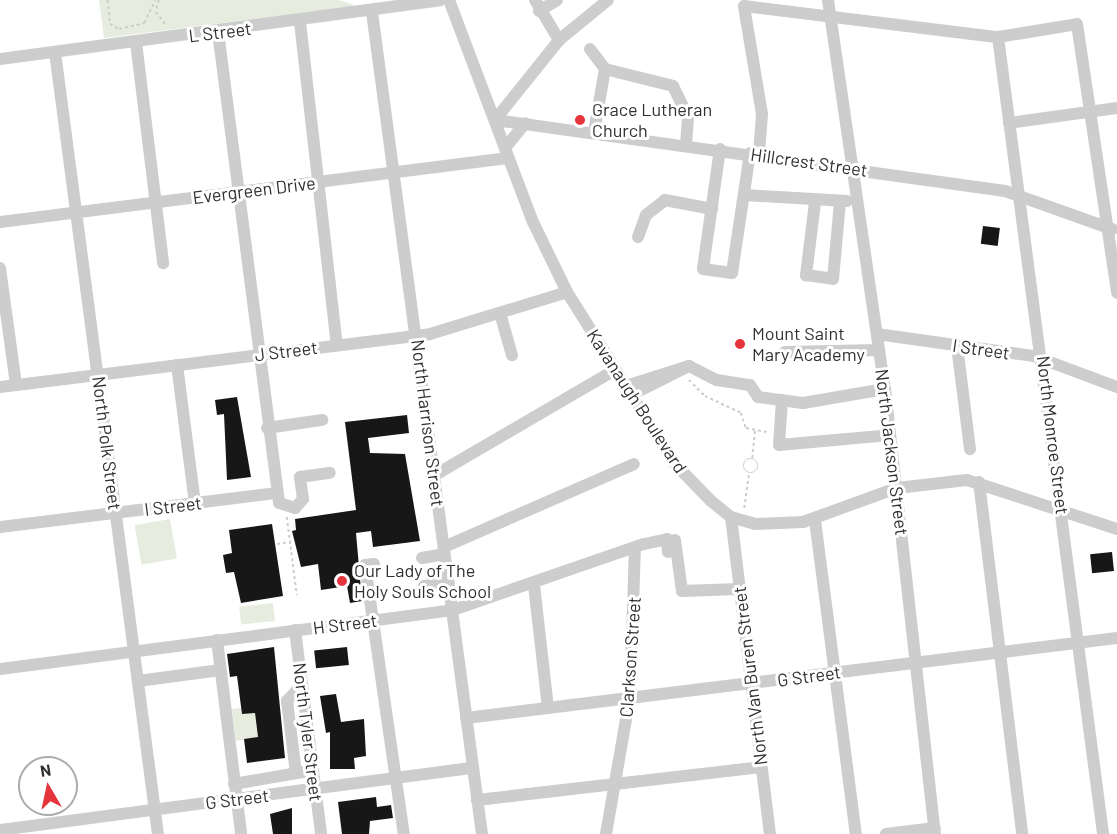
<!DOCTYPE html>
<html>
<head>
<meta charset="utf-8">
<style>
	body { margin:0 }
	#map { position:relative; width:1117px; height:834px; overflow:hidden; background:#fff; font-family:Barlow,sans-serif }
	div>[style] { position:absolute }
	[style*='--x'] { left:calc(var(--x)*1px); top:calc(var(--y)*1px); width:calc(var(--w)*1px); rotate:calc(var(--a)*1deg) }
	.green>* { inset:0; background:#e6eddf; transform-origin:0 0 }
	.building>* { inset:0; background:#171717; transform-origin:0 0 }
	.path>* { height:1.5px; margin-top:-0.75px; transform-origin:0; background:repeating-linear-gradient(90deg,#cdcdcd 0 3px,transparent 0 6px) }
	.path>.ring { margin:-0.75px; padding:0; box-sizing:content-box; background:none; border:1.5px solid #cdcdcd; border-radius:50% }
	.minor>* { height:12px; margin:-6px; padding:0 6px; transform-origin:6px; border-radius:6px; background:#cdcdcd }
	.dots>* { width:16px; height:16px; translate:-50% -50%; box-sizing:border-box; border:3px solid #fff; border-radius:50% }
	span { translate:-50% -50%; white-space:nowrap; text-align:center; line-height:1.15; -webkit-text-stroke:6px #fff; paint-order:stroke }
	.street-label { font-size:18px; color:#303030 }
	.poi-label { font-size:18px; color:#303030 }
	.left { translate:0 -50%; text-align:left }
	.north { position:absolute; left:18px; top:756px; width:60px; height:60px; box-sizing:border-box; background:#fff; border:2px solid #acacac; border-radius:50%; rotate:351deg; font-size:16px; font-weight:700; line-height:24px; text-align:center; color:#303030 }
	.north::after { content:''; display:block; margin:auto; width:21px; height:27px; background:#e6343c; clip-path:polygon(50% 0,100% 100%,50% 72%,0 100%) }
</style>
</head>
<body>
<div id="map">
	<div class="green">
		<div style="clip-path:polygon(99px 0,339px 0,357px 6px,104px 38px)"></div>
		<div style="left:170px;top:519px;width:40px;height:36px;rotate:80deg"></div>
		<div style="left:273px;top:603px;width:18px;height:34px;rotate:84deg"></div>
		<div style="clip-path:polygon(241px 708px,242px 714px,254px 709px,258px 737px,236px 741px,232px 709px)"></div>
	</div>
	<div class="building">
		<div style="left:983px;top:226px;width:17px;height:18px;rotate:7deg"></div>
		<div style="clip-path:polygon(237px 397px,251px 477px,227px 480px,224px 414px,217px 415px,215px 400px)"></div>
		<div style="clip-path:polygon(407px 415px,409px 433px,368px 438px,370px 453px,405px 454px,420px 541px,373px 547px,371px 531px,356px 533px,362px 601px,350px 603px,347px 586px,321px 590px,318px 564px,301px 567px,292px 531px,296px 530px,295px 519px,356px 510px,345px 422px)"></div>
		<div style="clip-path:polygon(272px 524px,283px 596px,241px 603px,234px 572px,226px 573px,223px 555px,232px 553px,229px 530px)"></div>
		<div style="left:1112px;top:552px;width:19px;height:22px;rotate:84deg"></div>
		<div style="clip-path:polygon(274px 647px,285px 758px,247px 763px,244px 739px,258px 737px,255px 713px,242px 714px,237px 676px,230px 677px,227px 654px)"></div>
		<div style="left:347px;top:647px;width:18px;height:33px;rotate:84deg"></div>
		<div style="clip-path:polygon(336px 694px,341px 722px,364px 719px,366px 756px,354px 758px,355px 769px,330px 769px,330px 732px,326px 733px,320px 696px)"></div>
		<div style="clip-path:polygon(376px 797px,377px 807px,391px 805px,393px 818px,370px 821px,369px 834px,342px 834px,338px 802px)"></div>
		<div style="clip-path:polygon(292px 808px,292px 834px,273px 834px,270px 814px)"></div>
	</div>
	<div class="path">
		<div style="--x:108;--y:0;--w:24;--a:85"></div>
		<div style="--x:110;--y:24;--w:10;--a:29"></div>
		<div style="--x:119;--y:29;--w:26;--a:-13"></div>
		<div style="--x:144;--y:23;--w:25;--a:-64"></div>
		<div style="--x:159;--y:0;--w:12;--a:104"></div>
		<div style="--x:156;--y:12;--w:16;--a:52"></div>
		<div style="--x:689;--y:380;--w:23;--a:45"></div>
		<div style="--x:705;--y:396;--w:40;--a:25"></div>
		<div style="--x:741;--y:413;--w:16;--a:72"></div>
		<div style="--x:746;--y:428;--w:21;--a:11"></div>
		<div style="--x:752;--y:458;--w:28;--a:-84"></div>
		<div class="ring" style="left:744px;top:459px;width:12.5px;height:12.5px"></div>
		<div style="--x:744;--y:508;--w:35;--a:-82"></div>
		<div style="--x:287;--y:517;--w:79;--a:82.7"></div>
		<div style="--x:277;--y:544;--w:12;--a:-9"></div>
	</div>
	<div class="minor">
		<div style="--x:449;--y:0;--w:237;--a:69.3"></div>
		<div style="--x:533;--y:222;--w:78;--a:64.1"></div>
		<div style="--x:567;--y:292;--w:203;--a:57.9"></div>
		<div style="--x:675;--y:464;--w:52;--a:45.8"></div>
		<div style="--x:711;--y:501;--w:26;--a:39"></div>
		<div style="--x:731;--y:517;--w:25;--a:16"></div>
		<div style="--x:755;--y:524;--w:48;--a:-2.4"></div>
		<div style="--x:803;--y:522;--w:100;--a:-19.9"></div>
		<div style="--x:897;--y:488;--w:70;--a:-6.5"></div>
		<div style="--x:967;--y:480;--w:158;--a:18.1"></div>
		<div style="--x:535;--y:0;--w:47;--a:59"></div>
		<div style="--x:828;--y:0;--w:393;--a:81.7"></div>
		<div style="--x:885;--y:389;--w:448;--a:83.6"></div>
		<div style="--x:539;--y:11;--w:21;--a:-31"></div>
		<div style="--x:372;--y:12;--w:829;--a:82.38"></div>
		<div style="--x:300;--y:22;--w:325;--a:83.5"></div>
		<div style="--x:218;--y:32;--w:475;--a:82.6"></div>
		<div style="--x:279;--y:503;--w:17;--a:17"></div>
		<div style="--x:295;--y:508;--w:12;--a:-48"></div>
		<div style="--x:303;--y:499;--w:22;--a:-98"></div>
		<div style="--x:300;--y:477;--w:30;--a:-8"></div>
		<div style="--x:998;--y:37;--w:804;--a:82.49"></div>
		<div style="--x:136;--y:42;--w:223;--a:83"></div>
		<div style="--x:590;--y:49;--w:25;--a:53"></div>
		<div style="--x:605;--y:69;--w:70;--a:14"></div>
		<div style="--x:673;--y:86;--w:34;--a:64"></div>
		<div style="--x:688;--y:117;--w:27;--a:94"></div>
		<div style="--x:55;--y:52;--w:789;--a:82.5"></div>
		<div style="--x:0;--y:59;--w:444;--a:-7.6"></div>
		<div style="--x:495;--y:120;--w:515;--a:7.93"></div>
		<div style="--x:1005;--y:191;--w:114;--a:19.6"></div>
		<div style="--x:495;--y:120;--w:102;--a:-51.3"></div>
		<div style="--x:559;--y:40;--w:63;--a:-39.2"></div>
		<div style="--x:1009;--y:123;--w:109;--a:-7.9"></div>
		<div style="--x:594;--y:132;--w:64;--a:-80.1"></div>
		<div style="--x:505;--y:148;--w:32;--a:-51"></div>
		<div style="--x:720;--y:149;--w:121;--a:98.1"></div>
		<div style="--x:703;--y:269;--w:29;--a:8"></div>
		<div style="--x:732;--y:273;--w:121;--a:-81.5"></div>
		<div style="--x:759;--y:154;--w:40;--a:-85.7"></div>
		<div style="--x:762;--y:114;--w:109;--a:-99.5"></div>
		<div style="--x:744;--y:6;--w:256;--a:7"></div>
		<div style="--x:998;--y:37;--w:80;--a:-9.3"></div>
		<div style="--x:1077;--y:24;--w:272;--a:81.5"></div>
		<div style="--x:744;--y:195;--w:103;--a:3.3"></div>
		<div style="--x:815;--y:202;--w:74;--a:97"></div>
		<div style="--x:806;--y:275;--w:27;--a:8"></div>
		<div style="--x:833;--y:279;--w:77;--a:-84.8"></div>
		<div style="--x:0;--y:222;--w:512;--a:-7.18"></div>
		<div style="--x:638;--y:237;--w:23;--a:-70"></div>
		<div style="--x:646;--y:215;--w:24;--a:-38"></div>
		<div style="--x:665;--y:200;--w:48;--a:10.8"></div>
		<div style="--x:0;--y:268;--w:118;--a:82.2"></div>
		<div style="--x:500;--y:313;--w:44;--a:74.1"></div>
		<div style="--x:877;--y:334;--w:159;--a:8"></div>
		<div style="--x:1034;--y:356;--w:89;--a:20.5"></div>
		<div style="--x:957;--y:346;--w:104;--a:82.8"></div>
		<div style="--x:785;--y:352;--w:94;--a:-1.2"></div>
		<div style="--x:177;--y:365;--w:139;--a:82.6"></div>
		<div style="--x:689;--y:366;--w:31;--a:27"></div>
		<div style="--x:717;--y:380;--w:33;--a:9"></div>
		<div style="--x:750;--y:385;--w:14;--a:56"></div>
		<div style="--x:758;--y:397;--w:45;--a:7.6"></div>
		<div style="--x:803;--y:403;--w:83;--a:-9.7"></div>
		<div style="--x:626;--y:386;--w:66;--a:-17.6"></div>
		<div style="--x:689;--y:366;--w:65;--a:153.4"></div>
		<div style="--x:0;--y:387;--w:433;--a:-7"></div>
		<div style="--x:430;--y:334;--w:143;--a:-17"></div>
		<div style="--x:782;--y:400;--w:45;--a:93.8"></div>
		<div style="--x:779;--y:445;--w:111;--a:-5.1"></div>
		<div style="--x:267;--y:428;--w:56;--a:-8.3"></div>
		<div style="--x:435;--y:475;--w:208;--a:-30.3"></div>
		<div style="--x:979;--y:482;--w:355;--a:83"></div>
		<div style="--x:731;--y:517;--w:319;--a:83"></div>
		<div style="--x:815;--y:520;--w:317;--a:82.6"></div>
		<div style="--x:0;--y:527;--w:278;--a:-7"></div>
		<div style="--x:675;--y:540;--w:51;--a:82.2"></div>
		<div style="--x:682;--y:591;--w:57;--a:-2"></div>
		<div style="--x:444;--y:547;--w:207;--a:-23.6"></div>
		<div style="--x:422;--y:558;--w:23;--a:-10"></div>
		<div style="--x:374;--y:564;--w:9;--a:174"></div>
		<div style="--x:365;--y:565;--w:272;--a:81.8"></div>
		<div style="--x:534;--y:585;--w:124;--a:83.5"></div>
		<div style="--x:424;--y:586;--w:25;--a:-9"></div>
		<div style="--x:295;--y:630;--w:206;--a:82.7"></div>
		<div style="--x:217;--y:640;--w:195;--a:82.9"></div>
		<div style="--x:0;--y:669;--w:457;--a:-7.4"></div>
		<div style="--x:453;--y:610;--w:202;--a:-19.1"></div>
		<div style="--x:644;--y:544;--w:24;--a:-12"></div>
		<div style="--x:667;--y:539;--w:13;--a:86"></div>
		<div style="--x:138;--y:681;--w:83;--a:-7.6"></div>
		<div style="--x:466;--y:718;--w:656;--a:-7.01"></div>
		<div style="--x:296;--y:773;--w:73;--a:-97.1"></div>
		<div style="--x:287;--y:701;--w:22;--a:-47"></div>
		<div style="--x:234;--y:784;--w:70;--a:-9.9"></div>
		<div style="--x:477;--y:800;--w:286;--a:-6.6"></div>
		<div style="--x:0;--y:830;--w:477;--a:-7.5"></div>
		<div style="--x:606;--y:834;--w:139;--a:-80.1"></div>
		<div style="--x:630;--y:697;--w:147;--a:-88.1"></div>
		<div style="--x:886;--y:834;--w:49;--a:-7"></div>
	</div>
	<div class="dots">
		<div style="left:580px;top:120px;background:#e6343c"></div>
		<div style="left:740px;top:344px;background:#e6343c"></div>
		<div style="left:342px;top:581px;background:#e6343c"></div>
	</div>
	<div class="street-label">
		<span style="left:220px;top:32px;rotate:-7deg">L Street</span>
		<span style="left:809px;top:162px;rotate:8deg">Hillcrest Street</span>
		<span style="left:254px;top:190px;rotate:-7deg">Evergreen Drive</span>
		<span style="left:981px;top:349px;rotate:8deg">I Street</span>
		<span style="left:286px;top:351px;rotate:-7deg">J Street</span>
		<span style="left:637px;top:401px;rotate:57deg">Kavanaugh Boulevard</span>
		<span style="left:428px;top:423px;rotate:83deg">North Harrison Street</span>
		<span style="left:1053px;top:435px;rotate:83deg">North Monroe Street</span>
		<span style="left:107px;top:443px;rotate:83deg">North Polk Street</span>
		<span style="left:892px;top:452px;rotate:83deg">North Jackson Street</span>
		<span style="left:173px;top:506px;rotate:-7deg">I Street</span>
		<span style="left:345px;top:624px;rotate:-7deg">H Street</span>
		<span style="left:630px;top:657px;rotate:-86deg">Clarkson Street</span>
		<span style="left:750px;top:676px;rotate:-97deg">North Van Buren Street</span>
		<span style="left:809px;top:676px;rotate:-8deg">G Street</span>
		<span style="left:308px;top:732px;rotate:83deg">North Tyler Street</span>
		<span style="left:237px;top:799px;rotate:-7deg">G Street</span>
	</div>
	<div class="poi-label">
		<span class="left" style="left:592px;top:120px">Grace Lutheran<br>Church</span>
		<span class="left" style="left:752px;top:344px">Mount Saint<br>Mary Academy</span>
		<span class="left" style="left:354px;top:581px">Our Lady of The<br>Holy Souls School</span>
	</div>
	<div class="north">N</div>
</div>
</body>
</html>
